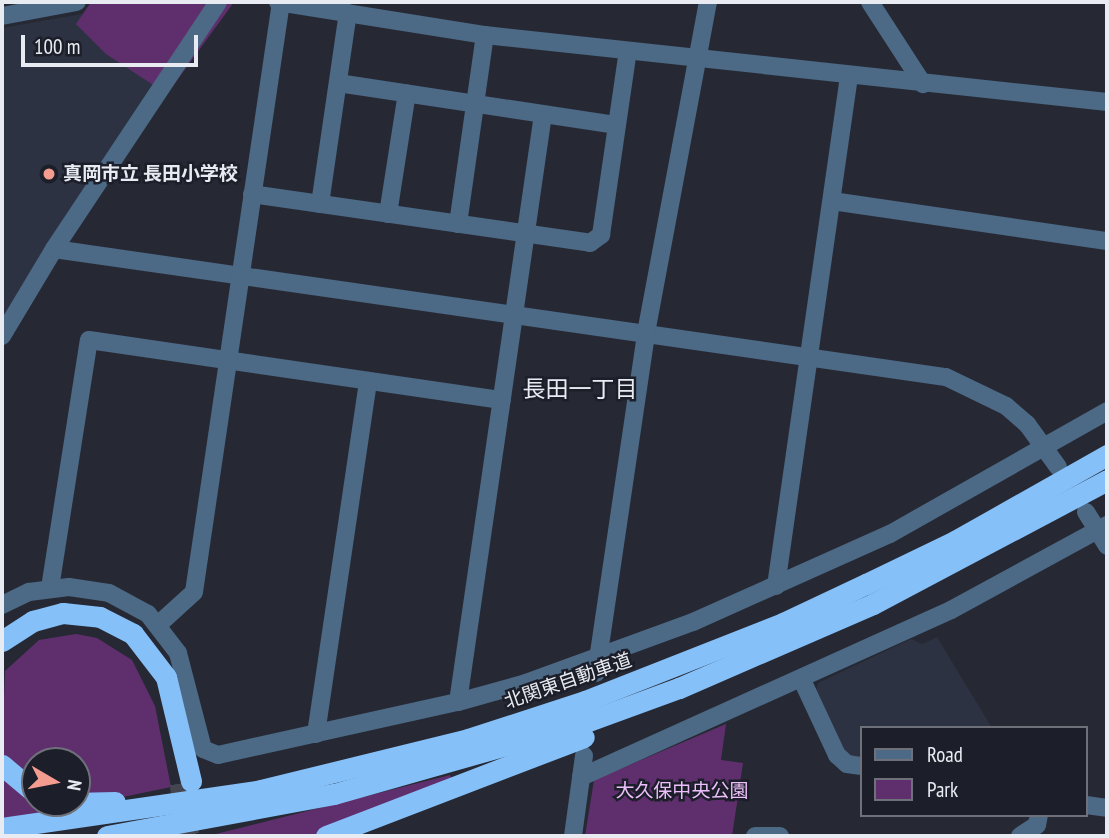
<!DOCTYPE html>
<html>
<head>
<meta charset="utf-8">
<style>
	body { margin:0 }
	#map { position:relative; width:1109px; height:838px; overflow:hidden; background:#262933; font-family:"PT Sans Narrow","Noto Sans JP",sans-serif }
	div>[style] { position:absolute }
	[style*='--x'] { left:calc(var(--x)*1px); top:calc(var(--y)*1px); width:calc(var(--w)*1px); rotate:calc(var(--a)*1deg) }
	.built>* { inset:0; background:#2d3242 }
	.green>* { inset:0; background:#5f2f6d }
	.highway-tunnel>* { height:21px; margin-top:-10.5px; transform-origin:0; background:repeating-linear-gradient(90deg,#434650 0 21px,transparent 0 31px) }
	.minor>* { height:18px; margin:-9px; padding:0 9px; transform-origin:9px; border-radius:9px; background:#4c6986 }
	.highway>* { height:21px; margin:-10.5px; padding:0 10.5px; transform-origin:10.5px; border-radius:10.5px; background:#86c0f9 }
	.dots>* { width:19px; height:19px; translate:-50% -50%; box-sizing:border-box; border:4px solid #1c1f29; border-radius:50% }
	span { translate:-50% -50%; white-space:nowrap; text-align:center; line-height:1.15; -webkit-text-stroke:5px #1c1f29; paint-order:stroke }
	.poi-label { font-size:19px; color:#e9ebf2; font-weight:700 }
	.left { translate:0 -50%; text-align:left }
	.street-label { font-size:19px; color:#e9ebf2 }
	.park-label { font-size:19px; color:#ecbefa }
	.quarter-label { font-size:23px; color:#e9ebf2 }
	.frame { position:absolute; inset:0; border:4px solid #e9ebf2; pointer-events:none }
	.legend { position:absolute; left:860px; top:726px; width:228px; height:91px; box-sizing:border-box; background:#1c1f29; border:2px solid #6e7179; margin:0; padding:9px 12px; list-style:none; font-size:21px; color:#e9ebf2 }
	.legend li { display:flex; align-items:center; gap:14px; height:35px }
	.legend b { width:35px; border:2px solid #6e7179 }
	.north { position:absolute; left:21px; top:747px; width:70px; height:70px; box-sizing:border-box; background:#1c1f29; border:2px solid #6e7179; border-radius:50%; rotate:100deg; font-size:19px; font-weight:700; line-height:28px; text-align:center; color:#e9ebf2 }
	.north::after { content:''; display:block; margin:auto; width:24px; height:32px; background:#f59c91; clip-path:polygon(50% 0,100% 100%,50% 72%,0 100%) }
	.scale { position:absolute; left:21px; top:35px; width:177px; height:32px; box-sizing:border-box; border:4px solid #e9ebf2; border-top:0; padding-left:9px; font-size:21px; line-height:24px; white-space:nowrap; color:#e9ebf2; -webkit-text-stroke:5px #1c1f29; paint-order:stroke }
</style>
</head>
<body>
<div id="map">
	<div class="built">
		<div style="clip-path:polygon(150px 2px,208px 2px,2px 321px,2px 28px)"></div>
		<div style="clip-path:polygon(937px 637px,992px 728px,862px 728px,862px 760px,846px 754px,816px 692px,818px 683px,911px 639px,922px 644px)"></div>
	</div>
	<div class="green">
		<div style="clip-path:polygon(91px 2px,234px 2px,167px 94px,106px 54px,76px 24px)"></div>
		<div style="clip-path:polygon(76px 634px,97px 638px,132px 660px,155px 706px,171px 787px,118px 798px,77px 797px,77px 761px,35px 761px,35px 784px,10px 765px,2px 752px,5px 671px,39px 640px)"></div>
		<div style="clip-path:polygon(726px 724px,721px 760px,743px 763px,732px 836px,585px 836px,594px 780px)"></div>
		<div style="clip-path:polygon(450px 775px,452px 780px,313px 836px,208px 836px)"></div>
		<div style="clip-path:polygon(2px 777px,35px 803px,52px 807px,51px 813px,2px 818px)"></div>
	</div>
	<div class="highway-tunnel">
		<div style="--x:180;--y:783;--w:54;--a:80.4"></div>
	</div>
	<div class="minor">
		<div style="--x:278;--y:2;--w:210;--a:9.1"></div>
		<div style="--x:485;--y:35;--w:626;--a:6.15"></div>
		<div style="--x:870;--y:2;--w:98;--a:57.1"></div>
		<div style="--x:2;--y:16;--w:76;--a:-10.6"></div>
		<div style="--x:338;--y:83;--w:282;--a:8.6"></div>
		<div style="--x:252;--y:194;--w:342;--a:8.2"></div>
		<div style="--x:590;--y:243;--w:14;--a:-36"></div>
		<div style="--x:601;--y:235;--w:186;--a:-81.7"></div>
		<div style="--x:832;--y:201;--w:278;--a:8.3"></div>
		<div style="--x:320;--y:204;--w:193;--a:-81.7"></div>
		<div style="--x:388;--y:214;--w:122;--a:-81.1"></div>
		<div style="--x:458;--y:224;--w:191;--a:-81.9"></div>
		<div style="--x:54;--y:249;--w:901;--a:8.17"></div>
		<div style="--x:946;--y:377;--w:67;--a:25.8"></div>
		<div style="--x:1006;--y:406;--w:28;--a:41"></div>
		<div style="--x:1027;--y:424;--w:53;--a:54.2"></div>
		<div style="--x:2;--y:336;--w:101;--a:-59.1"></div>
		<div style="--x:54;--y:249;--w:296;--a:-56.4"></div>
		<div style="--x:1086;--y:512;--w:40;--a:58"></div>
		<div style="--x:776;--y:586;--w:515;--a:-81.85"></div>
		<div style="--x:50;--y:588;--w:251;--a:-81.1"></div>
		<div style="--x:89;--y:340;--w:417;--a:8.3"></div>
		<div style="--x:2;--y:605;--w:30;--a:-26"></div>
		<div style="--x:29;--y:592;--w:40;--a:-7.1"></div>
		<div style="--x:69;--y:587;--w:40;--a:8.5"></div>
		<div style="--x:109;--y:593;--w:44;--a:28.3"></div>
		<div style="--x:148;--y:614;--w:49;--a:52.4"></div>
		<div style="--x:178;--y:653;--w:99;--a:75.4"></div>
		<div style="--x:203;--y:749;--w:16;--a:22"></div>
		<div style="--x:218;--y:755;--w:246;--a:-12.5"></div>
		<div style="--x:458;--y:702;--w:71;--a:-15.6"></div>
		<div style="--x:526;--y:683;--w:178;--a:-20.1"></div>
		<div style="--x:693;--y:622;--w:216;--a:-24.1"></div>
		<div style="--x:890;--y:534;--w:249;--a:-29.5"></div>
		<div style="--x:159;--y:624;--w:47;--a:-42.4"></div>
		<div style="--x:194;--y:592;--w:596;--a:-81.61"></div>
		<div style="--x:596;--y:673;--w:344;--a:-81.6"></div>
		<div style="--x:646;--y:333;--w:337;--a:-79.4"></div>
		<div style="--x:802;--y:680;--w:83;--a:65"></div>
		<div style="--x:837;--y:755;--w:13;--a:42"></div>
		<div style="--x:847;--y:764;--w:15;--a:8"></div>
		<div style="--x:458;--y:702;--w:594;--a:-81.77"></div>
		<div style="--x:316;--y:734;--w:357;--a:-81.6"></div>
		<div style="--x:581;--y:777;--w:406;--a:-24.3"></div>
		<div style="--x:951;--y:610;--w:178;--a:-28.6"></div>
		<div style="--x:1086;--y:805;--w:21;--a:8"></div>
		<div style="--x:573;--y:836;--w:81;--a:-82.2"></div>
		<div style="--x:755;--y:836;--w:25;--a:0"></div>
		<div style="--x:1020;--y:836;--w:20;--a:-33"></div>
		<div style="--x:1037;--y:825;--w:10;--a:-79"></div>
	</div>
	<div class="highway">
		<div style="--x:2;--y:641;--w:37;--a:-33"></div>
		<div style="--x:33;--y:621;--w:31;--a:-15"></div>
		<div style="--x:63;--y:613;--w:37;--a:6"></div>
		<div style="--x:100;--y:617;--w:37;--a:27"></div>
		<div style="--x:133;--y:634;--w:54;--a:52.5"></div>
		<div style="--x:166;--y:677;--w:107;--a:76.5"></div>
		<div style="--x:2;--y:765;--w:43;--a:40.3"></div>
		<div style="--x:72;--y:803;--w:43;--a:-1.3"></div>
		<div style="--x:2;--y:828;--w:262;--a:-8.3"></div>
		<div style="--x:261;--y:790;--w:213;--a:-13.8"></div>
		<div style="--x:468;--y:739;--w:123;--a:-18"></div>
		<div style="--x:585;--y:701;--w:213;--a:-21.5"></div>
		<div style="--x:783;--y:623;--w:92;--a:-25.2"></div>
		<div style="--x:866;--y:584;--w:99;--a:-25.8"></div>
		<div style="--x:955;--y:541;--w:175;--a:-29.5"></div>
		<div style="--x:107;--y:836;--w:231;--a:-10.5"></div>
		<div style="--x:334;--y:794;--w:262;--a:-15.9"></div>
		<div style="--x:586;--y:722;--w:99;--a:-20.1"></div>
		<div style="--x:679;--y:688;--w:211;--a:-23.4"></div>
		<div style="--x:873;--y:604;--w:265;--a:-27.9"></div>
		<div style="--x:326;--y:836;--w:276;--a:-21"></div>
	</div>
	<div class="dots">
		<div style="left:49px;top:174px;background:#f59c91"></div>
	</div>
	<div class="poi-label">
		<span class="left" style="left:63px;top:174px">真岡市立 長田小学校</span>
	</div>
	<div class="street-label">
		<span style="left:568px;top:681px;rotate:-19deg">北関東自動車道</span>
	</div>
	<div class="park-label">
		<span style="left:682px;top:791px">大久保中央公園</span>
	</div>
	<div class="quarter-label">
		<span style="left:580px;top:389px">長田一丁目</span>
	</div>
	<div class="frame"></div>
	<ul class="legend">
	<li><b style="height:9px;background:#4c6986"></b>Road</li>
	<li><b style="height:19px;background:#5f2f6d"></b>Park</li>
	</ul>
	<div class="north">N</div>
	<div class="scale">100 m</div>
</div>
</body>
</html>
